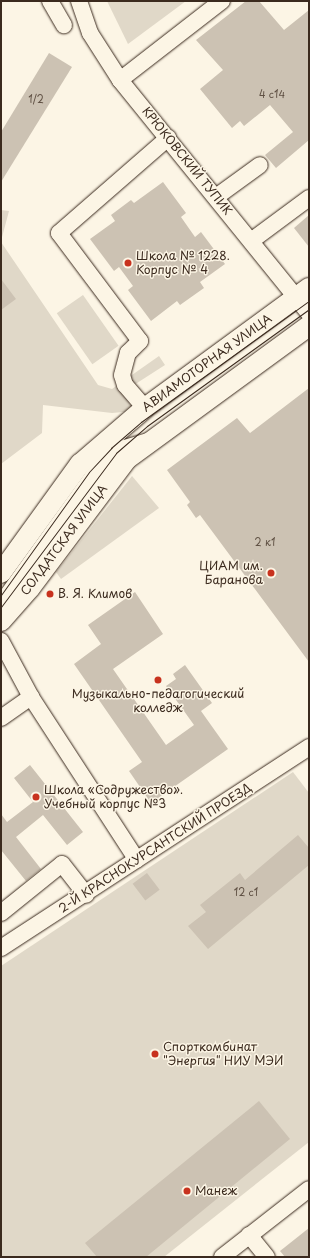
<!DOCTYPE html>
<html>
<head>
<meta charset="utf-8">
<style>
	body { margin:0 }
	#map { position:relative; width:310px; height:1258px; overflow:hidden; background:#fcf5e5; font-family:"Playpen Sans",sans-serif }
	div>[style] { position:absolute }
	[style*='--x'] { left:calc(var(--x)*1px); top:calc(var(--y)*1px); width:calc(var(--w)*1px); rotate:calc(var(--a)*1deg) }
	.green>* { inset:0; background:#e0d8c8; transform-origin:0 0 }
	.building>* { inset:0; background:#ccc2b3; transform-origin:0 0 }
	.roads { filter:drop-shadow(0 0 1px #3b2a1e) drop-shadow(0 0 1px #3b2a1e) }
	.minor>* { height:16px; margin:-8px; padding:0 8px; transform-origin:8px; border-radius:8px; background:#fcf5e5 }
	.major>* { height:20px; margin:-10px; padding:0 10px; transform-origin:10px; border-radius:10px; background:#fcf5e5 }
	.tram>* { height:1px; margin:-0.5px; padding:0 0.5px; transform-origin:0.5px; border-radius:0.5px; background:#3b2a1e }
	.dots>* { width:11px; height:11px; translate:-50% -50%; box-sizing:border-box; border:2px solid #fcf5e5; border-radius:50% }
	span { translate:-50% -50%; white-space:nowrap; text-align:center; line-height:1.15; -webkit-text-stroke:3px #fcf5e5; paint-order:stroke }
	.number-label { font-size:10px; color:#5f5043 }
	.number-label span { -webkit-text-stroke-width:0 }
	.street-label { font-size:12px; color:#3b2a1e }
	.poi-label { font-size:12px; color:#3b2a1e }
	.left { translate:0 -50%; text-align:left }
	.right { translate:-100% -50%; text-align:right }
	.frame { position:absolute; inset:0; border:2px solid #3b2a1e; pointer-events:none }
</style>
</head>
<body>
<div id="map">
	<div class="green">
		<div style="clip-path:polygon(107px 1px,186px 1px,128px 44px)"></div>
		<div style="clip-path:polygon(1px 210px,9px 211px,1px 241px)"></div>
		<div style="clip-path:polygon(1px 242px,98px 385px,112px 389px,159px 356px,165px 365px,123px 392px,134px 411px,112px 413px,43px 405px,42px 433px,1px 464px)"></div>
		<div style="left:83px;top:295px;width:62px;height:32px;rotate:55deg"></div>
		<div style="clip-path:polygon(132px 476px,159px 508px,61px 579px,56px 572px)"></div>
		<div style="clip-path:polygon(293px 772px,309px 793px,309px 1142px,164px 1257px,1px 1257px,1px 966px)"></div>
	</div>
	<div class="building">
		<div style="clip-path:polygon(246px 1px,259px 1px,284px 30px,309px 10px,309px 140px,276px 168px,265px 155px,293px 132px,270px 105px,244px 126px,240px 121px,232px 128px,200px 89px,223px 70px,196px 40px)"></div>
		<div style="clip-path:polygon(49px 53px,72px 67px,1px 182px,1px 132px)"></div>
		<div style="clip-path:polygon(163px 182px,186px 213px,181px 217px,195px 237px,201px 232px,225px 264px,200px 282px,204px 288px,180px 305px,177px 301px,151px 321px,128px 290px,133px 286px,119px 267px,114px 271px,90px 239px,115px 221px,111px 215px,131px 200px,134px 203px)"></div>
		<div style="clip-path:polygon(309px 215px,309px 247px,294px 228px)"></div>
		<div style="clip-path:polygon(1px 279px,16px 299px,1px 310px)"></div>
		<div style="clip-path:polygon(309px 388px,309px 662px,200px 515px,196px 518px,187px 505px,190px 502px,167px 470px,237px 418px,250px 433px)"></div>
		<div style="clip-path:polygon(135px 592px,163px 634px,113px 669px,166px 745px,194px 725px,166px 686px,176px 679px,173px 674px,185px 665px,212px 703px,201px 711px,228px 749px,151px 803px,129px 771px,142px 762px,74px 664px,101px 644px,88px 625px)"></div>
		<div style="clip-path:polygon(30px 765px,83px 832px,67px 845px,43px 815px,16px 837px,41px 869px,26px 881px,1px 850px,1px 814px,7px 822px,33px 802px,14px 778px)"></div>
		<div style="clip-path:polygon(298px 835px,309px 848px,309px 865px,208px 949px,188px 926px,206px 912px,200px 905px,240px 873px,245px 880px)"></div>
		<div style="left:147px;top:873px;width:21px;height:18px;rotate:53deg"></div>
		<div style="clip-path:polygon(259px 1101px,290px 1139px,146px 1257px,97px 1257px,85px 1243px)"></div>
		<div style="clip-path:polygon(309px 1228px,309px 1257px,285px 1257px,280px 1251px)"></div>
	</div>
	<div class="roads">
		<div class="minor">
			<div style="--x:50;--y:1;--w:28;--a:60"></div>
			<div style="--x:79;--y:1;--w:34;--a:71"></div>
			<div style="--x:90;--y:33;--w:56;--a:57.4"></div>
			<div style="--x:120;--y:80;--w:300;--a:51"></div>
			<div style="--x:120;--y:80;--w:129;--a:-37.8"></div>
			<div style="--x:216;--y:197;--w:54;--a:-36"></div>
			<div style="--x:251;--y:241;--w:72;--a:-36.6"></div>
			<div style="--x:145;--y:408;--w:30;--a:-131"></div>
			<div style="--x:125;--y:385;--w:10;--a:-107"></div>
			<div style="--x:122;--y:375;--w:23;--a:-75"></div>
			<div style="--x:128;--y:353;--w:17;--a:-45"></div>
			<div style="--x:140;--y:341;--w:135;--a:-126.9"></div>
			<div style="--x:59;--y:233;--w:145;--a:-41.1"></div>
			<div style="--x:1;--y:604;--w:158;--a:-54.3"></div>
			<div style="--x:93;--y:476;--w:33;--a:-49"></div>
			<div style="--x:115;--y:451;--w:34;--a:-17"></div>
			<div style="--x:1;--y:641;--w:64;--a:61.8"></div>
			<div style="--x:31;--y:697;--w:194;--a:57"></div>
			<div style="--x:1;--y:718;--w:37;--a:-35"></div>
			<div style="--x:1;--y:913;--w:78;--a:-38.8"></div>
			<div style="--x:62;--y:864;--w:39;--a:52"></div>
			<div style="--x:1;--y:948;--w:368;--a:-33.1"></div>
			<div style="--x:249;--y:1235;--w:28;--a:51"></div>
			<div style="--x:222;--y:1257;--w:110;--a:-38"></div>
		</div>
		<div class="major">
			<div style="--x:1;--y:573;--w:135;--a:-54.1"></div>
			<div style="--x:80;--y:464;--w:86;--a:-40.7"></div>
			<div style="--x:145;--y:408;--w:203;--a:-36.2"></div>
			<div style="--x:1;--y:621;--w:44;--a:-48.7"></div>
			<div style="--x:30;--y:588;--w:161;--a:-53.1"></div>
			<div style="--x:127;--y:459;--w:225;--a:-36.2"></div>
		</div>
	</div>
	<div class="tram">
		<div style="--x:1;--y:595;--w:151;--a:-54.4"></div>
		<div style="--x:89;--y:472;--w:33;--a:-47"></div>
		<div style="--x:111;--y:448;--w:40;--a:-41"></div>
		<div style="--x:141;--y:422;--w:207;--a:-35.8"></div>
		<div style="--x:1;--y:607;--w:192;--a:-53.2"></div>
		<div style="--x:116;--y:453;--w:41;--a:-41.1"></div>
		<div style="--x:147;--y:426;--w:200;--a:-35.8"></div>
	</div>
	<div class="dots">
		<div style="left:128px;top:263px;background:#c8321e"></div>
		<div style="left:271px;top:573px;background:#c8321e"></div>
		<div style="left:50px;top:594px;background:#c8321e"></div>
		<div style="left:158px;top:680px;background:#c8321e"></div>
		<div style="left:36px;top:797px;background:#c8321e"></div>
		<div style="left:155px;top:1054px;background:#c8321e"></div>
		<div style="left:187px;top:1191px;background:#c8321e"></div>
	</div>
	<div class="number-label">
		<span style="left:272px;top:94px">4 с14</span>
		<span style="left:36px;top:99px">1/2</span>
		<span style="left:265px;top:542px">2 к1</span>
		<span style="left:246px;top:892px">12 с1</span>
	</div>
	<div class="street-label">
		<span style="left:187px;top:161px;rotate:51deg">КРЮКОВСКИЙ ТУПИК</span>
		<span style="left:207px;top:363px;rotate:-36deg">АВИАМОТОРНАЯ УЛИЦА</span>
		<span style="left:64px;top:540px;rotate:-53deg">СОЛДАТСКАЯ УЛИЦА</span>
		<span style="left:155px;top:848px;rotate:-33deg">2-Й КРАСНОКУРСАНТСКИЙ ПРОЕЗД</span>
	</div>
	<div class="poi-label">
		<span class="left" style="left:136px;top:263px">Школа № 1228.<br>Корпус № 4</span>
		<span class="right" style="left:263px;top:573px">ЦИАМ им.<br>Баранова</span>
		<span class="left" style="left:58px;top:594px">В. Я. Климов</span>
		<span style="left:158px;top:701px">Музыкально-педагогический<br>колледж</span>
		<span class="left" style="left:44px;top:797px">Школа «Содружество».<br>Учебный корпус №3</span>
		<span class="left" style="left:163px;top:1054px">Спорткомбинат<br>"Энергия" НИУ МЭИ</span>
		<span class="left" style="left:195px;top:1191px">Манеж</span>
	</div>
	<div class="frame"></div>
</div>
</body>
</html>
